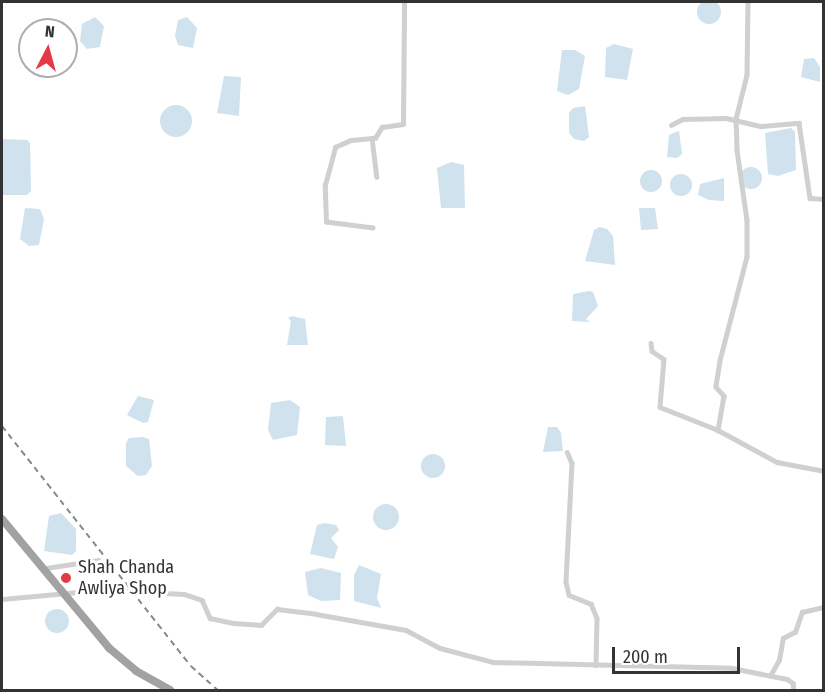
<!DOCTYPE html>
<html>
<head>
<meta charset="utf-8">
<style>
	body { margin:0 }
	#map { position:relative; width:825px; height:692px; overflow:hidden; background:#fff; font-family:"Fira Sans Condensed",sans-serif }
	div>[style] { position:absolute }
	[style*='--x'] { left:calc(var(--x)*1px); top:calc(var(--y)*1px); width:calc(var(--w)*1px); rotate:calc(var(--a)*1deg) }
	.water>* { inset:0; background:#cfe2ee }
	.round { border-radius:50% }
	.minor>* { height:4.5px; margin:-2.25px; padding:0 2.25px; transform-origin:2.25px; border-radius:2.25px; background:#d0d0d0 }
	.trunk>* { height:8px; margin:-4px; padding:0 4px; transform-origin:4px; border-radius:4px; background:#a2a2a2 }
	.rail>* { height:1.5px; margin-top:-0.75px; transform-origin:0; background:repeating-linear-gradient(90deg,#888 0 6px,transparent 0 10.5px) }
	.dots>* { width:16px; height:16px; translate:-50% -50%; box-sizing:border-box; border:3px solid #fff; border-radius:50% }
	span { translate:-50% -50%; white-space:nowrap; text-align:center; line-height:1.15; -webkit-text-stroke:6px #fff; paint-order:stroke }
	.poi-label { font-size:18px; color:#333 }
	.left { translate:0 -50%; text-align:left }
	.frame { position:absolute; inset:0; border:3px solid #333; pointer-events:none }
	.north { position:absolute; left:18px; top:18px; width:60px; height:60px; box-sizing:border-box; background:#fff; border:2px solid #adadad; border-radius:50%; rotate:6deg; font-size:16px; font-weight:700; line-height:24px; text-align:center; color:#333 }
	.north::after { content:''; display:block; margin:auto; width:21px; height:27px; background:#e63946; clip-path:polygon(50% 0,100% 100%,50% 72%,0 100%) }
	.scale { position:absolute; left:612px; top:647px; width:128px; height:27px; box-sizing:border-box; border:3px solid #333; border-top:0; padding-left:8px; font-size:18px; line-height:21px; white-space:nowrap; color:#333; -webkit-text-stroke:4px #fff; paint-order:stroke }
</style>
</head>
<body>
<div id="map">
	<div class="water">
		<div class="round" style="left:697px;top:0;width:24px;height:24px"></div>
		<div style="clip-path:polygon(95px 17px,104px 26px,100px 47px,87px 49px,80px 41px,82px 24px)"></div>
		<div style="clip-path:polygon(187px 17px,197px 28px,193px 48px,178px 45px,175px 36px,178px 20px)"></div>
		<div style="clip-path:polygon(614px 44px,633px 49px,627px 80px,605px 77px,606px 48px)"></div>
		<div style="clip-path:polygon(562px 50px,575px 50px,585px 56px,579px 89px,568px 95px,557px 91px)"></div>
		<div style="clip-path:polygon(814px 58px,820px 67px,820px 82px,801px 77px,804px 59px)"></div>
		<div style="clip-path:polygon(224px 76px,241px 77px,239px 116px,217px 113px)"></div>
		<div class="round" style="left:160px;top:105px;width:32px;height:32px"></div>
		<div style="clip-path:polygon(585px 106px,589px 137px,584px 141px,574px 139px,569px 133px,569px 113px,573px 108px)"></div>
		<div style="clip-path:polygon(791px 128px,795px 132px,796px 170px,778px 176px,768px 174px,765px 133px)"></div>
		<div style="clip-path:polygon(679px 131px,682px 154px,677px 158px,667px 157px,669px 135px)"></div>
		<div style="clip-path:polygon(2px 139px,27px 140px,30px 143px,31px 191px,27px 195px,2px 195px)"></div>
		<div style="clip-path:polygon(451px 162px,464px 165px,465px 208px,441px 208px,437px 168px)"></div>
		<div class="round" style="left:740px;top:167px;width:22px;height:22px"></div>
		<div class="round" style="left:640px;top:170px;width:22px;height:22px"></div>
		<div class="round" style="left:670px;top:174px;width:22px;height:22px"></div>
		<div style="clip-path:polygon(724px 178px,724px 201px,709px 200px,698px 195px,700px 184px)"></div>
		<div style="clip-path:polygon(25px 208px,40px 209px,44px 219px,39px 245px,29px 246px,20px 239px)"></div>
		<div style="clip-path:polygon(639px 208px,655px 208px,658px 229px,641px 230px)"></div>
		<div style="clip-path:polygon(599px 227px,607px 229px,613px 236px,615px 265px,585px 261px,594px 230px)"></div>
		<div style="clip-path:polygon(589px 291px,593px 292px,598px 306px,586px 319px,590px 322px,572px 321px,573px 294px)"></div>
		<div style="clip-path:polygon(292px 316px,305px 319px,308px 345px,287px 345px,291px 321px,288px 318px)"></div>
		<div style="clip-path:polygon(138px 396px,154px 400px,148px 422px,143px 423px,127px 415px)"></div>
		<div style="clip-path:polygon(290px 400px,300px 407px,297px 435px,273px 440px,268px 430px,271px 403px)"></div>
		<div style="clip-path:polygon(343px 416px,346px 446px,325px 445px,326px 417px)"></div>
		<div style="clip-path:polygon(548px 427px,557px 427px,561px 433px,563px 451px,543px 452px)"></div>
		<div style="clip-path:polygon(143px 437px,149px 439px,152px 466px,146px 475px,138px 476px,126px 466px,126px 443px,129px 438px)"></div>
		<div class="round" style="left:421px;top:454px;width:24px;height:24px"></div>
		<div class="round" style="left:373px;top:504px;width:26px;height:26px"></div>
		<div style="clip-path:polygon(61px 513px,76px 529px,76px 551px,72px 555px,44px 551px,49px 516px)"></div>
		<div style="clip-path:polygon(324px 523px,336px 525px,339px 530px,331px 538px,338px 547px,334px 559px,310px 554px,317px 525px)"></div>
		<div style="clip-path:polygon(359px 565px,381px 574px,377px 598px,381px 608px,354px 601px,354px 575px)"></div>
		<div style="clip-path:polygon(321px 568px,341px 573px,340px 600px,321px 601px,308px 595px,305px 572px)"></div>
		<div class="round" style="left:45px;top:609px;width:24px;height:24px"></div>
	</div>
	<div class="minor">
		<div style="--x:748;--y:2;--w:73;--a:90.8"></div>
		<div style="--x:747;--y:75;--w:45;--a:104"></div>
		<div style="--x:736;--y:119;--w:31;--a:88"></div>
		<div style="--x:737;--y:150;--w:71;--a:81.9"></div>
		<div style="--x:747;--y:220;--w:37;--a:90"></div>
		<div style="--x:747;--y:257;--w:107;--a:104.6"></div>
		<div style="--x:720;--y:361;--w:26;--a:99"></div>
		<div style="--x:716;--y:387;--w:12;--a:48"></div>
		<div style="--x:724;--y:396;--w:35;--a:100"></div>
		<div style="--x:718;--y:430;--w:67;--a:28.5"></div>
		<div style="--x:777;--y:462;--w:48;--a:10.8"></div>
		<div style="--x:671;--y:125;--w:13;--a:-27"></div>
		<div style="--x:683;--y:119;--w:43;--a:-1.3"></div>
		<div style="--x:726;--y:118;--w:36;--a:13"></div>
		<div style="--x:761;--y:126;--w:38;--a:-5"></div>
		<div style="--x:799;--y:123;--w:76;--a:81.7"></div>
		<div style="--x:810;--y:198;--w:14;--a:4"></div>
		<div style="--x:372;--y:138;--w:39;--a:83"></div>
		<div style="--x:373;--y:228;--w:47;--a:-172.7"></div>
		<div style="--x:326;--y:222;--w:37;--a:-92"></div>
		<div style="--x:325;--y:185;--w:39;--a:-75"></div>
		<div style="--x:335;--y:147;--w:17;--a:-24"></div>
		<div style="--x:351;--y:140;--w:24;--a:-5"></div>
		<div style="--x:375;--y:138;--w:13;--a:-58"></div>
		<div style="--x:382;--y:127;--w:21;--a:-8"></div>
		<div style="--x:403;--y:124;--w:122;--a:-89.5"></div>
		<div style="--x:651;--y:343;--w:8;--a:83"></div>
		<div style="--x:652;--y:351;--w:14;--a:34"></div>
		<div style="--x:664;--y:359;--w:48;--a:94.8"></div>
		<div style="--x:660;--y:407;--w:62;--a:21.6"></div>
		<div style="--x:567;--y:452;--w:12;--a:66"></div>
		<div style="--x:572;--y:463;--w:119;--a:92.9"></div>
		<div style="--x:566;--y:582;--w:13;--a:77"></div>
		<div style="--x:569;--y:595;--w:24;--a:22"></div>
		<div style="--x:591;--y:604;--w:15;--a:67"></div>
		<div style="--x:597;--y:618;--w:47;--a:91.2"></div>
		<div style="--x:46;--y:568;--w:53;--a:-8.7"></div>
		<div style="--x:2;--y:599;--w:98;--a:-5.2"></div>
		<div style="--x:100;--y:590;--w:84;--a:2.7"></div>
		<div style="--x:184;--y:594;--w:19;--a:18"></div>
		<div style="--x:202;--y:600;--w:20;--a:66"></div>
		<div style="--x:210;--y:618;--w:24;--a:12"></div>
		<div style="--x:233;--y:623;--w:28;--a:4"></div>
		<div style="--x:261;--y:625;--w:23;--a:-45"></div>
		<div style="--x:277;--y:609;--w:39;--a:7"></div>
		<div style="--x:316;--y:614;--w:91;--a:10.1"></div>
		<div style="--x:406;--y:630;--w:38;--a:28"></div>
		<div style="--x:440;--y:648;--w:55;--a:14.8"></div>
		<div style="--x:493;--y:662;--w:239;--a:1.4"></div>
		<div style="--x:732;--y:668;--w:56;--a:11.3"></div>
		<div style="--x:787;--y:679;--w:7;--a:34"></div>
		<div style="--x:793;--y:683;--w:7;--a:82"></div>
		<div style="--x:770;--y:676;--w:18;--a:-61"></div>
		<div style="--x:779;--y:660;--w:22;--a:-80"></div>
		<div style="--x:783;--y:638;--w:13;--a:-27"></div>
		<div style="--x:795;--y:632;--w:21;--a:-71"></div>
		<div style="--x:802;--y:612;--w:23;--a:-13"></div>
	</div>
	<div class="trunk">
		<div style="--x:2;--y:519;--w:168;--a:50.3"></div>
		<div style="--x:109;--y:648;--w:35;--a:40"></div>
		<div style="--x:136;--y:671;--w:39;--a:29"></div>
	</div>
	<div class="rail">
		<div style="--x:2;--y:426;--w:305;--a:51.8"></div>
		<div style="--x:191;--y:666;--w:36;--a:42"></div>
	</div>
	<div class="dots">
		<div style="left:66px;top:578px;background:#e63946"></div>
	</div>
	<div class="poi-label">
		<span class="left" style="left:78px;top:578px">Shah Chanda<br>Awliya Shop</span>
	</div>
	<div class="frame"></div>
	<div class="north">N</div>
	<div class="scale">200 m</div>
</div>
</body>
</html>
